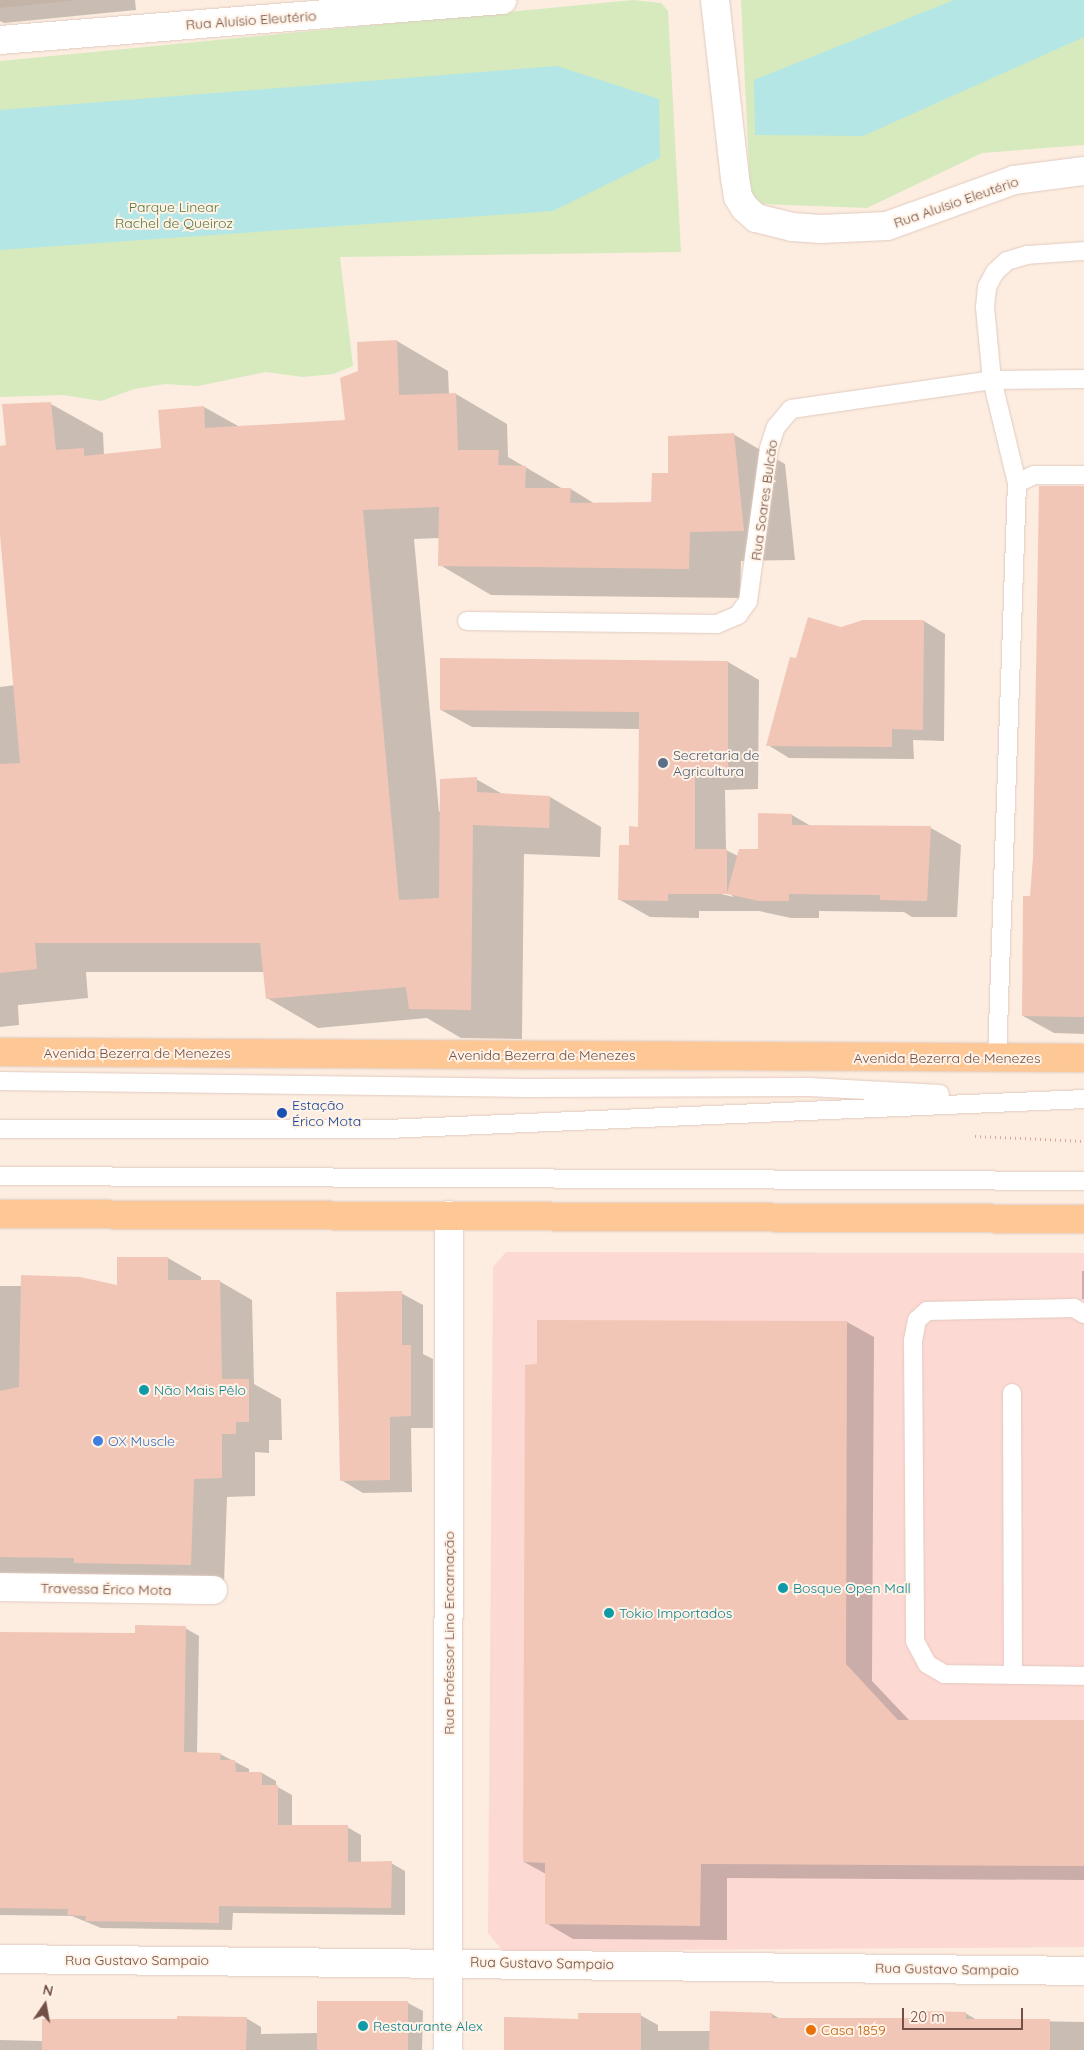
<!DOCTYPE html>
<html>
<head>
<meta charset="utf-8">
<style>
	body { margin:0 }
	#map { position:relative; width:1084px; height:2050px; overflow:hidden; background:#fcede0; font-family:Quicksand,sans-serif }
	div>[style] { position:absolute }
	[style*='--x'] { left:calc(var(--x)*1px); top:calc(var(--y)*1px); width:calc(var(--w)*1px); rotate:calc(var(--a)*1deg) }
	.residential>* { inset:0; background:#f6e0d1 }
	.commercial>* { inset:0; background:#fdd9d3 }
	.green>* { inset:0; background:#d6eabe }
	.water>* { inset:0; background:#b4e6e6 }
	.shadow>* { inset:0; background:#0003; transform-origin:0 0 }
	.building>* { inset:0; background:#f2c6b7; transform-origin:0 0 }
	.path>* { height:3px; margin-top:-1.5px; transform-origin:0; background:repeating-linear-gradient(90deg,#d7a99b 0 1px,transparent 0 5px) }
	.roads { filter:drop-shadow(0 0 1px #e2cabf) drop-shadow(0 0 1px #e2cabf) }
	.lane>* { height:18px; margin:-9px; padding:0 9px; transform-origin:9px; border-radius:9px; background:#fff }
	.street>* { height:28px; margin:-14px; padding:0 14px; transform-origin:14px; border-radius:14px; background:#fff }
	.secondary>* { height:28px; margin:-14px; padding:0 14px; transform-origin:14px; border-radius:14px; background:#fff }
	.primary>* { height:28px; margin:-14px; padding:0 14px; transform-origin:14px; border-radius:14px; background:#fdc896 }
	.dots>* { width:14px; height:14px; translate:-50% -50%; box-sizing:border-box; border:2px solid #fff2e6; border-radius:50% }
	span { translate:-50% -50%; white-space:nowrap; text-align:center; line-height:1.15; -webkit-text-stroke:4px #fff2e6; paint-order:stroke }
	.street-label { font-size:14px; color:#735047 }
	.park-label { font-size:14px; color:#59793f }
	.service-label { font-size:14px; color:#4e5e75 }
	.left { translate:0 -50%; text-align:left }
	.transit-label { font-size:14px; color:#164399 }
	.culture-label { font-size:14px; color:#0d838f }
	.shop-label { font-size:14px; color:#366cbe }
	.food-label { font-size:14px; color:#c56008 }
	.north { position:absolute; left:20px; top:1980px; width:50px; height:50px; -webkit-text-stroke:4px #fff2e6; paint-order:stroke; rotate:12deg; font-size:14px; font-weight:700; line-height:20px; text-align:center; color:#735047 }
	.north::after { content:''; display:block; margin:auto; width:18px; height:22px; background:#735047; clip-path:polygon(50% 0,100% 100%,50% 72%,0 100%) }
	.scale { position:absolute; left:902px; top:2008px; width:121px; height:22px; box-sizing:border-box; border:2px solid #735047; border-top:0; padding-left:6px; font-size:15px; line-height:18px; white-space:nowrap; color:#735047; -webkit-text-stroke:4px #fff2e6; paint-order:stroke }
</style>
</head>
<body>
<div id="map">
	<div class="residential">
		<div style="clip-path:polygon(0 0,78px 0,0 8px)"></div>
	</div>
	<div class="commercial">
		<div style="clip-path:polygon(506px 1252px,1084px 1253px,1084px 1947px,503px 1951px,488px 1933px,493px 1267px)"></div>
	</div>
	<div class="green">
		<div style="clip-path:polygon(633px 0,661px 3px,668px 11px,681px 252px,340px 257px,353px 366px,333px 374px,303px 377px,266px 372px,198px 386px,165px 384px,134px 389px,101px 401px,63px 395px,0 397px,0 61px)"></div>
		<div style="clip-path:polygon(741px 0,1084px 0,1084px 145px,982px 153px,867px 208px,761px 204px,751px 200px,750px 188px)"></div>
	</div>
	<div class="water">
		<div style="clip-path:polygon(954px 0,1084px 0,1084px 37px,863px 136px,755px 135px,754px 80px)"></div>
		<div style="clip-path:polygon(557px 66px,659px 99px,660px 158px,553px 211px,0 250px,0 110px)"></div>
	</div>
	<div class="shadow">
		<div style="clip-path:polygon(0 0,135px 0,136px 10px,4px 23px,0 21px)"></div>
		<div style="clip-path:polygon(397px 341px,448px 371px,449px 394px,456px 394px,507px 424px,508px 457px,563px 489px,571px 489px,595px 504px,652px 503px,669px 474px,733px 434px,785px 464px,795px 560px,741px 561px,740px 598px,491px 595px,440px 565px,440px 538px,414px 539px,439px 812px,476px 779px,504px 795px,550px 797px,601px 827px,600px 857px,524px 854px,522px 1039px,461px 1038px,427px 1018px,318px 1028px,267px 998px,264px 972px,86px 972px,88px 998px,18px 1005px,19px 1025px,0 1027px,0 687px,15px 685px,0 527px,0 447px,7px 446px,51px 404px,103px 433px,104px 455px,162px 449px,160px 411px,204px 407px,240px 427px,346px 422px,359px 372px)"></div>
		<div style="clip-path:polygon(1084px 487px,1084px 1034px,1054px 1033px,1023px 1016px,1031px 897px)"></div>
		<div style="clip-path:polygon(924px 621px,945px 634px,944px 741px,913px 740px,914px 759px,789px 758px,768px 745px,797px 660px)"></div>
		<div style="clip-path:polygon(evenodd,728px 662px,759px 680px,758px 789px,725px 790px,726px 850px,738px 856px,759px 850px,792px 815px,811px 826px,931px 828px,961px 845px,957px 917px,912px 917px,904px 912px,819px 911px,819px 918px,791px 918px,759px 911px,699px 911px,699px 918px,650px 917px,620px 900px,630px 846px,639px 828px,640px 729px,472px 727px,441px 710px,728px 662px,721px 892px,730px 894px,734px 897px,721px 894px,721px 892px)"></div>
		<div style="clip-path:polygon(168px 1258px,201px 1277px,201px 1281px,219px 1281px,252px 1300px,254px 1384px,281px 1399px,282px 1440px,269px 1440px,269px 1453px,255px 1452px,255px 1496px,227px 1497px,224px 1584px,0 1583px,0 1286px,118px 1286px)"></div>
		<div style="left:1082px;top:1271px;width:2px;height:28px"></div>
		<div style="clip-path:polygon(401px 1293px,423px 1305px,423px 1354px,433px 1359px,433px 1428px,411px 1428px,412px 1492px,363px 1493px,341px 1480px)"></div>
		<div style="clip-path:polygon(539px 1321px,847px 1322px,874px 1337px,872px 1681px,910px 1721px,1084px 1721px,1084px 1880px,727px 1878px,727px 1940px,573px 1939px,546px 1923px,546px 1874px,524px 1862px)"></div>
		<div style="clip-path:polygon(185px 1628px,199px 1636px,197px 1754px,220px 1754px,249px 1769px,249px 1773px,262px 1773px,276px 1781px,276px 1786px,292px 1795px,292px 1826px,347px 1827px,361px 1835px,361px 1863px,391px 1863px,405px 1871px,405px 1915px,233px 1913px,232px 1930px,101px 1928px,72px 1916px,0 1915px,0 1633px,136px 1634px)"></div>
		<div style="clip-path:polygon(318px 2002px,408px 2003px,423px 2011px,422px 2050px,0 2050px,0 2040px,43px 2041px,178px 2020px,246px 2018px,261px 2027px,261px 2034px,318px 2033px)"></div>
		<div style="clip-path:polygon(965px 2013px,977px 2020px,1084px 2022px,1084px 2050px,505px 2050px,579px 2020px,640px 2015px,658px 2025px,658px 2031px,711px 2031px,772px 2014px,782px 2020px,920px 2019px)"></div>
	</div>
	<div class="building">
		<div style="clip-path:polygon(397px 340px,399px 395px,456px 393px,458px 450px,499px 450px,498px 465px,526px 466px,525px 488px,571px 488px,570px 503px,651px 502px,652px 473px,668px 473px,668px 436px,734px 433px,744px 531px,690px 532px,689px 569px,438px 566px,439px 507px,363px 510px,399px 900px,439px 898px,440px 779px,477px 777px,477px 792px,550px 796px,549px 828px,473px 825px,471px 1010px,409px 1009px,406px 987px,266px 999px,260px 943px,35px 943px,37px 969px,0 973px,0 764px,20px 763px,0 535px,0 446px,6px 445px,2px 404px,51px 402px,56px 450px,84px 448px,84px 456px,161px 448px,158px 410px,204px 406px,205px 428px,345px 420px,340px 378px,358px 371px,357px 342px)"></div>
		<div style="clip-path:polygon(1039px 486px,1084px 486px,1084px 1017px,1022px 1016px,1023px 896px,1030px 896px,1033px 857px)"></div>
		<div style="clip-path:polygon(808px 617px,841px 627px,863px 620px,924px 620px,923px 730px,892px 729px,892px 747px,766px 746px,790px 657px,796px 658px)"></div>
		<div style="clip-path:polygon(440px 658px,728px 661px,728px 772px,695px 773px,695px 849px,727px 849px,727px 893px,739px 849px,758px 849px,758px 813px,792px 814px,792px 825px,931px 826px,927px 901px,880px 900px,880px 895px,789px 894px,789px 901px,759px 901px,727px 894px,668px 894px,668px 901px,618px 900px,619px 845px,629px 845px,629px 826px,638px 827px,639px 712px,440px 710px)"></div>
		<div style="clip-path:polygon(117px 1257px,168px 1257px,168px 1280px,220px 1280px,222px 1379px,249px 1379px,249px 1422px,236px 1422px,236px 1434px,222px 1434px,222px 1478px,194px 1479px,191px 1565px,74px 1563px,74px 1558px,0 1557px,0 1391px,19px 1387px,21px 1275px,80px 1277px,117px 1285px)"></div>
		<div style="clip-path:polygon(402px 1291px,402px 1345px,411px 1345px,411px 1416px,390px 1417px,390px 1480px,340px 1481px,336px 1292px)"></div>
		<div style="clip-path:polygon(537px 1320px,847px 1321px,846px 1664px,898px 1720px,1084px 1720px,1084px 1866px,701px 1864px,700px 1926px,545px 1924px,545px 1863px,523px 1862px,525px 1365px,537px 1364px)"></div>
		<div style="clip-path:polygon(135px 1625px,186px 1626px,184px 1752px,221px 1753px,220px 1760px,235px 1760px,236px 1772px,262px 1772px,262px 1785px,278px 1785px,278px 1825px,348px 1825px,348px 1862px,392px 1861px,391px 1908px,219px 1906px,219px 1923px,85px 1921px,86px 1916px,67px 1915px,68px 1909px,0 1908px,0 1632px,135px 1633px)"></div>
		<div style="left:317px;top:2001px;width:91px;height:49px"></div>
		<div style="clip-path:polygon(710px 2011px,772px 2013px,772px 2018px,918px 2018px,919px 2011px,966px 2012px,966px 2019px,1050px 2019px,1050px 2050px,709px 2050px)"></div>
		<div style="clip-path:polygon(578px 2013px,641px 2013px,641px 2050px,504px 2050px,504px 2017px,578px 2019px)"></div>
		<div style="clip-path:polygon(177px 2016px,247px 2017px,246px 2050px,42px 2050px,42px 2019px,177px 2019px)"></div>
	</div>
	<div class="path">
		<div style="--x:975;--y:1136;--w:109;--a:2.6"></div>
	</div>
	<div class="roads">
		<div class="lane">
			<div style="--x:1017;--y:483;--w:106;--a:-103.6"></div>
			<div style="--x:992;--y:380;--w:73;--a:-95.5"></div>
			<div style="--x:985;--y:307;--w:20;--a:-84"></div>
			<div style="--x:987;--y:287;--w:17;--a:-62"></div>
			<div style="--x:995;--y:272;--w:16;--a:-43"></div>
			<div style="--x:1007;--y:261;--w:21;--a:-17"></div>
			<div style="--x:1027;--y:255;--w:57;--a:-4"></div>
			<div style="--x:467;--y:621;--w:250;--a:0.7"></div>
			<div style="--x:717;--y:624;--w:23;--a:-23"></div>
			<div style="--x:738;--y:615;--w:17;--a:-54"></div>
			<div style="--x:748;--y:601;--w:154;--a:-82.2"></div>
			<div style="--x:769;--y:448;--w:22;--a:-72"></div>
			<div style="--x:776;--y:427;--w:23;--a:-50"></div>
			<div style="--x:791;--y:409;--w:203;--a:-8.2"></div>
			<div style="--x:992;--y:380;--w:92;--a:-0.6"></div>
			<div style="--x:997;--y:1058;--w:575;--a:-88.01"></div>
			<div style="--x:1017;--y:483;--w:19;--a:-25"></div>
			<div style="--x:1034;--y:475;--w:50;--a:0"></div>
			<div style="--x:0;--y:1081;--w:526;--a:0.76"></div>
			<div style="--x:526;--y:1088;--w:283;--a:-0.2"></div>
			<div style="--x:809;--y:1087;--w:131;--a:3.1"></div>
			<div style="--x:0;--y:1129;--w:387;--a:0"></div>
			<div style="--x:387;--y:1129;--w:698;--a:-2.46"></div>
			<div style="--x:0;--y:1176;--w:1084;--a:0.26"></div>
			<div style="--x:1084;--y:1314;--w:12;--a:-149"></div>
			<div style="--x:1074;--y:1308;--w:147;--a:178.8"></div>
			<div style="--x:927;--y:1311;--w:13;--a:138"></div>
			<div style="--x:917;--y:1320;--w:20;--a:101"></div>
			<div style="--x:913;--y:1340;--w:301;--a:89.6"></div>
			<div style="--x:915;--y:1641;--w:26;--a:62"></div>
			<div style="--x:927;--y:1664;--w:20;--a:30"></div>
			<div style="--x:944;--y:1674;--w:140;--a:0.8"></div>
			<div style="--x:1012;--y:1393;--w:282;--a:89.8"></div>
		</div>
		<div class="street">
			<div style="--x:715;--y:0;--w:179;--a:83.6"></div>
			<div style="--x:735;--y:178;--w:19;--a:81"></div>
			<div style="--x:738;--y:197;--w:13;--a:58"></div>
			<div style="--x:745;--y:208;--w:15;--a:42"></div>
			<div style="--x:756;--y:218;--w:37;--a:14"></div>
			<div style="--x:792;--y:227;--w:29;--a:4"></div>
			<div style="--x:821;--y:229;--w:66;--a:-2.6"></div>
			<div style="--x:887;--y:226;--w:135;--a:-19.9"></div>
			<div style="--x:1014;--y:180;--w:71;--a:-7.3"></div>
			<div style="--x:0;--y:40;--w:504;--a:-4.56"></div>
			<div style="--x:0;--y:1587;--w:213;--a:0.8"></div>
		</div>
		<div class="secondary">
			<div style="--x:0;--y:1959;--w:1084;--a:0.63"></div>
			<div style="--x:448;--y:2050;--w:835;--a:-89.93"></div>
		</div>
		<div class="primary">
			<div style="--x:0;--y:1052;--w:1084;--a:0.32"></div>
			<div style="--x:0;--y:1214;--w:1084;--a:0.26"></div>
		</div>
	</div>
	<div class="dots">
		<div style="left:663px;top:763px;background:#5c6f8a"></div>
		<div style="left:282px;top:1113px;background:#1a4fb4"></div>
		<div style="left:144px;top:1390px;background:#0f9aa8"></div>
		<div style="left:98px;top:1441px;background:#3f7fe0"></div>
		<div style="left:783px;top:1588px;background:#0f9aa8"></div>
		<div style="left:609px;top:1613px;background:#0f9aa8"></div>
		<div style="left:363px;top:2026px;background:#0f9aa8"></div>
		<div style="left:811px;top:2030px;background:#e8710a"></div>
	</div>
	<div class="street-label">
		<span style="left:251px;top:20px;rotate:-4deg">Rua Aluísio Eleutério</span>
		<span style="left:956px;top:202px;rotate:-19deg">Rua Aluísio Eleutério</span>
		<span style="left:764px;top:500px;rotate:-82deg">Rua Soares Bulcão</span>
		<span style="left:137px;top:1053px">Avenida Bezerra de Menezes</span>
		<span style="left:542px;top:1055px">Avenida Bezerra de Menezes</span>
		<span style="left:947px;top:1058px">Avenida Bezerra de Menezes</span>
		<span style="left:106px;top:1589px;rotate:1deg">Travessa Érico Mota</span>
		<span style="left:449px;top:1633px;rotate:-90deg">Rua Professor Lino Encarnação</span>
		<span style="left:137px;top:1960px">Rua Gustavo Sampaio</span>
		<span style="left:542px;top:1963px;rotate:1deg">Rua Gustavo Sampaio</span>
		<span style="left:947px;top:1969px;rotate:1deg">Rua Gustavo Sampaio</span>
	</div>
	<div class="park-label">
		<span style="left:174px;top:215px">Parque Linear<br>Rachel de Queiroz</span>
	</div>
	<div class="service-label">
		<span class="left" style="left:673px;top:763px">Secretaria de<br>Agricultura</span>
	</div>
	<div class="transit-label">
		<span class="left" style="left:292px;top:1113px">Estação<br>Érico Mota</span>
	</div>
	<div class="culture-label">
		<span class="left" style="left:154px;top:1390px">Não Mais Pêlo</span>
		<span class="left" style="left:793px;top:1588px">Bosque Open Mall</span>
		<span class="left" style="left:619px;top:1613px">Tokio Importados</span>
		<span class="left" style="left:373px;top:2026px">Restaurante Alex</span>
	</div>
	<div class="shop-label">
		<span class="left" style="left:108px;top:1441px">OX Muscle</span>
	</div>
	<div class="food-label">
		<span class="left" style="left:821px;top:2030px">Casa 1859</span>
	</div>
	<div class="north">N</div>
	<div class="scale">20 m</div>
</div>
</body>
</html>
